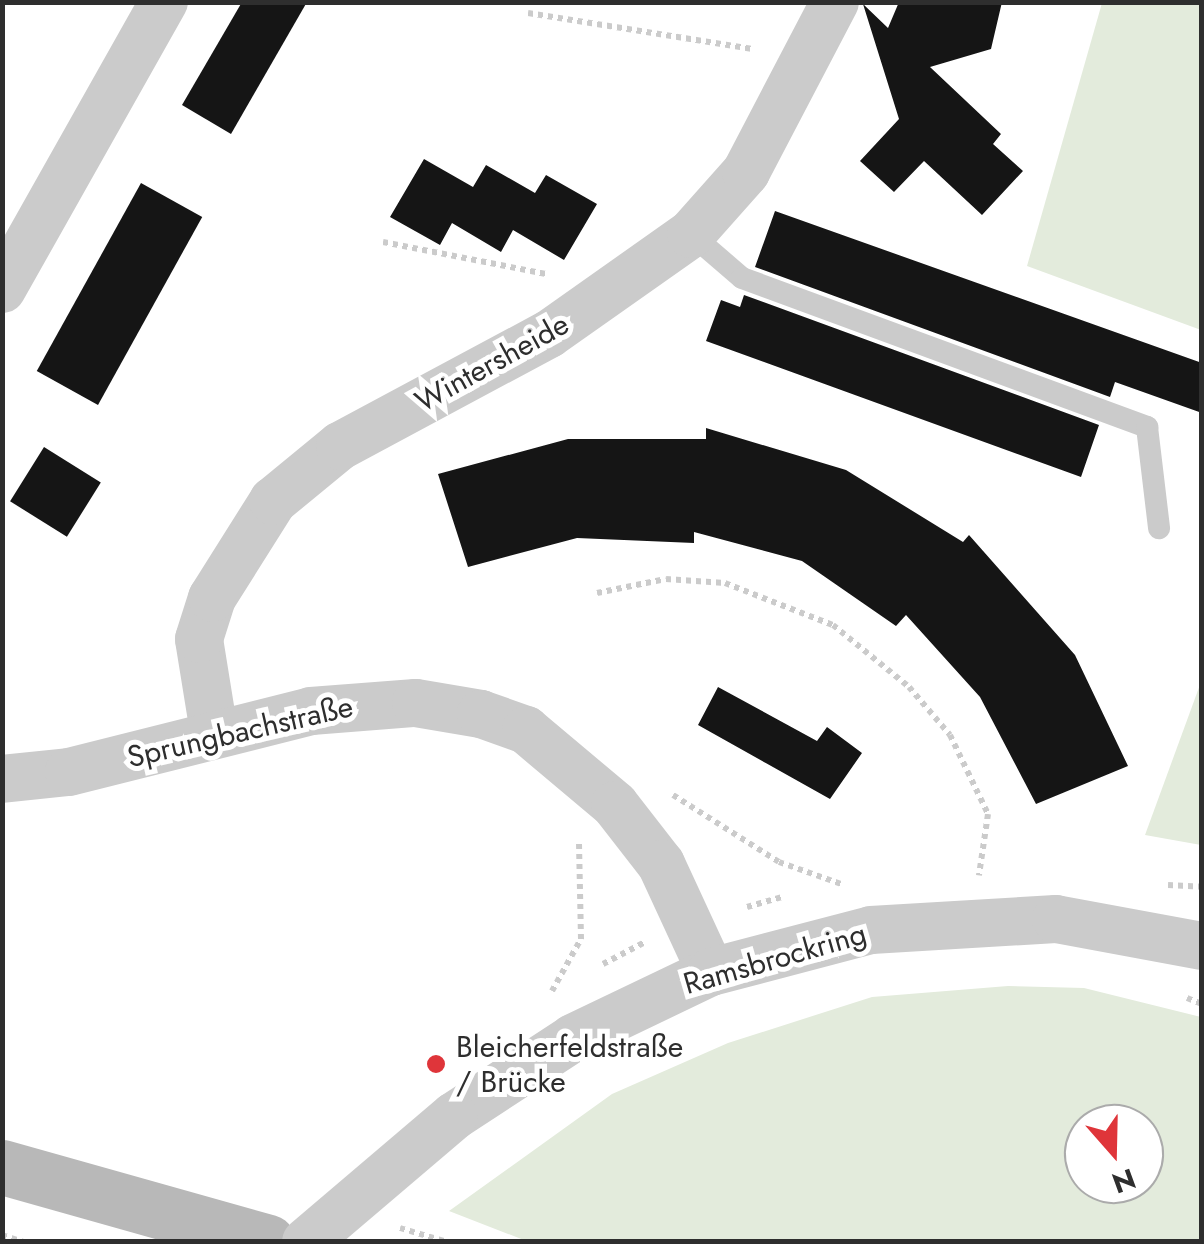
<!DOCTYPE html>
<html>
<head>
<meta charset="utf-8">
<style>
	body { margin:0 }
	#map { position:relative; width:1204px; height:1244px; overflow:hidden; background:#fff; font-family:Jost,sans-serif }
	div>[style] { position:absolute }
	[style*='--x'] { left:calc(var(--x)*1px); top:calc(var(--y)*1px); width:calc(var(--w)*1px); rotate:calc(var(--a)*1deg) }
	.green>* { inset:0; background:#e3ebdc }
	.building>* { inset:0; background:#151515; transform-origin:0 0 }
	.path>* { height:6px; margin-top:-3px; transform-origin:0; background:repeating-linear-gradient(90deg,#cbcbcb 0 5px,transparent 0 10px) }
	.service>* { height:22px; margin:-11px; padding:0 11px; transform-origin:11px; border-radius:11px; background:#cbcbcb }
	.minor>* { height:48px; margin:-24px; padding:0 24px; transform-origin:24px; border-radius:24px; background:#cbcbcb }
	.secondary>* { height:55px; margin:-27.5px; padding:0 27.5px; transform-origin:27.5px; border-radius:27.5px; background:#b8b8b8 }
	.minor-bridge>* { height:48px; margin:-24px; padding:0 24px; transform-origin:24px; border-radius:24px; background:#cbcbcb }
	.dots>* { width:28px; height:28px; translate:-50% -50%; box-sizing:border-box; border:5px solid #fff; border-radius:50% }
	span { translate:-50% -50%; white-space:nowrap; text-align:center; line-height:1.15; -webkit-text-stroke:10px #fff; paint-order:stroke }
	.street-label { font-size:30px; color:#2e2e2e }
	.poi-label { font-size:30px; color:#2e2e2e }
	.left { translate:0 -50%; text-align:left }
	.frame { position:absolute; inset:0; border:5px solid #2e2e2e; pointer-events:none }
	.north { position:absolute; left:1064px; top:1104px; width:100px; height:100px; box-sizing:border-box; background:#fff; border:2px solid #ababab; border-radius:50%; rotate:160deg; font-size:28px; font-weight:700; line-height:40px; text-align:center; color:#2e2e2e }
	.north::after { content:''; display:block; margin:auto; width:35px; height:45px; background:#df353a; clip-path:polygon(50% 0,100% 100%,50% 72%,0 100%) }
</style>
</head>
<body>
<div id="map">
	<div class="green">
		<div style="clip-path:polygon(1102px 3px,1201px 3px,1201px 330px,1027px 266px)"></div>
		<div style="clip-path:polygon(1201px 682px,1202px 845px,1201px 845px,1145px 835px)"></div>
		<div style="clip-path:polygon(evenodd,1008px 986px,1084px 988px,1201px 1017px,1201px 1241px,529px 1242px,449px 1211px,612px 1094px,728px 1043px,872px 997px,1008px 986px,1084px 1124px,1144px 1124px,1144px 1184px,1084px 1184px,1084px 1124px)"></div>
	</div>
	<div class="building">
		<div style="clip-path:polygon(242px 2px,307px 2px,231px 134px,182px 105px)"></div>
		<div style="clip-path:polygon(899px 2px,1002px 2px,991px 49px,930px 67px,1001px 134px,993px 144px,1023px 171px,982px 215px,924px 161px,894px 192px,860px 161px,899px 119px,863px 4px,888px 28px)"></div>
		<div style="clip-path:polygon(424px 159px,473px 187px,486px 165px,535px 193px,546px 175px,597px 204px,564px 260px,513px 230px,501px 252px,452px 223px,440px 245px,390px 217px)"></div>
		<div style="left:141px;top:183px;width:70px;height:215px;rotate:29deg"></div>
		<div style="clip-path:polygon(775px 211px,1202px 363px,1202px 413px,1115px 382px,1110px 397px,755px 267px)"></div>
		<div style="clip-path:polygon(744px 295px,1099px 425px,1081px 477px,706px 341px,721px 300px,740px 307px)"></div>
		<div style="clip-path:polygon(706px 428px,846px 470px,963px 542px,969px 535px,1075px 655px,1128px 766px,1036px 804px,980px 697px,906px 615px,896px 626px,802px 561px,694px 532px,694px 543px,577px 538px,468px 567px,438px 474px,568px 439px,706px 439px)"></div>
		<div style="left:44px;top:447px;width:67px;height:64px;rotate:32deg"></div>
		<div style="clip-path:polygon(718px 687px,817px 741px,827px 727px,862px 753px,830px 799px,698px 725px)"></div>
	</div>
	<div class="path">
		<div style="--x:528;--y:13;--w:229;--a:9.1"></div>
		<div style="--x:383;--y:242;--w:166;--a:11.1"></div>
		<div style="--x:597;--y:593;--w:70;--a:-11.5"></div>
		<div style="--x:666;--y:579;--w:59;--a:3.9"></div>
		<div style="--x:725;--y:583;--w:116;--a:21.3"></div>
		<div style="--x:833;--y:625;--w:98;--a:39.2"></div>
		<div style="--x:909;--y:687;--w:63;--a:49.5"></div>
		<div style="--x:950;--y:735;--w:88;--a:64.3"></div>
		<div style="--x:988;--y:814;--w:62;--a:98.4"></div>
		<div style="--x:673;--y:795;--w:125;--a:32.3"></div>
		<div style="--x:779;--y:862;--w:66;--a:19.5"></div>
		<div style="--x:1168;--y:885;--w:34;--a:3"></div>
		<div style="--x:747;--y:907;--w:37;--a:-16"></div>
		<div style="--x:603;--y:964;--w:47;--a:-27.6"></div>
		<div style="--x:552;--y:991;--w:60;--a:-60.9"></div>
		<div style="--x:581;--y:939;--w:97;--a:-91.2"></div>
		<div style="--x:1187;--y:998;--w:16;--a:22"></div>
		<div style="--x:400;--y:1228;--w:49;--a:16.6"></div>
		<div style="--x:2;--y:1235;--w:23;--a:18"></div>
	</div>
	<div class="service">
		<div style="--x:691;--y:234;--w:67;--a:40.8"></div>
		<div style="--x:742;--y:278;--w:432;--a:20.2"></div>
		<div style="--x:1147;--y:427;--w:102;--a:83.2"></div>
	</div>
	<div class="minor">
		<div style="--x:2;--y:289;--w:330;--a:-60.6"></div>
		<div style="--x:214;--y:732;--w:94;--a:-99.2"></div>
		<div style="--x:199;--y:639;--w:43;--a:-72.4"></div>
		<div style="--x:212;--y:598;--w:115;--a:-57.8"></div>
		<div style="--x:273;--y:501;--w:87;--a:-39.4"></div>
		<div style="--x:340;--y:446;--w:237;--a:-28.2"></div>
		<div style="--x:549;--y:334;--w:174;--a:-35.2"></div>
		<div style="--x:691;--y:234;--w:83;--a:-48.4"></div>
		<div style="--x:746;--y:172;--w:192;--a:-62.4"></div>
		<div style="--x:2;--y:779;--w:67;--a:-6"></div>
		<div style="--x:69;--y:772;--w:250;--a:-14.1"></div>
		<div style="--x:311;--y:711;--w:105;--a:-4.4"></div>
		<div style="--x:416;--y:703;--w:66;--a:9.6"></div>
		<div style="--x:481;--y:714;--w:48;--a:19.6"></div>
		<div style="--x:526;--y:730;--w:116;--a:40.1"></div>
		<div style="--x:615;--y:805;--w:75;--a:52.1"></div>
		<div style="--x:661;--y:864;--w:119;--a:65.2"></div>
		<div style="--x:454;--y:1116;--w:142;--a:-33.2"></div>
		<div style="--x:573;--y:1038;--w:153;--a:-25.6"></div>
		<div style="--x:711;--y:972;--w:165;--a:-14.7"></div>
		<div style="--x:871;--y:930;--w:185;--a:-3.4"></div>
		<div style="--x:1056;--y:919;--w:148;--a:10.5"></div>
	</div>
	<div class="secondary">
		<div style="--x:2;--y:1167;--w:276;--a:15.7"></div>
	</div>
	<div class="minor-bridge">
		<div style="--x:306;--y:1242;--w:194;--a:-40.4"></div>
	</div>
	<div class="dots">
		<div style="left:436px;top:1064px;background:#df353a"></div>
	</div>
	<div class="street-label">
		<span style="left:492px;top:363px;rotate:-29deg">Wintersheide</span>
		<span style="left:240px;top:732px;rotate:-13deg">Sprungbachstraße</span>
		<span style="left:775px;top:959px;rotate:-16deg">Ramsbrockring</span>
	</div>
	<div class="poi-label">
		<span class="left" style="left:456px;top:1064px">Bleicherfeldstraße<br>/ Brücke</span>
	</div>
	<div class="frame"></div>
	<div class="north">N</div>
</div>
</body>
</html>
